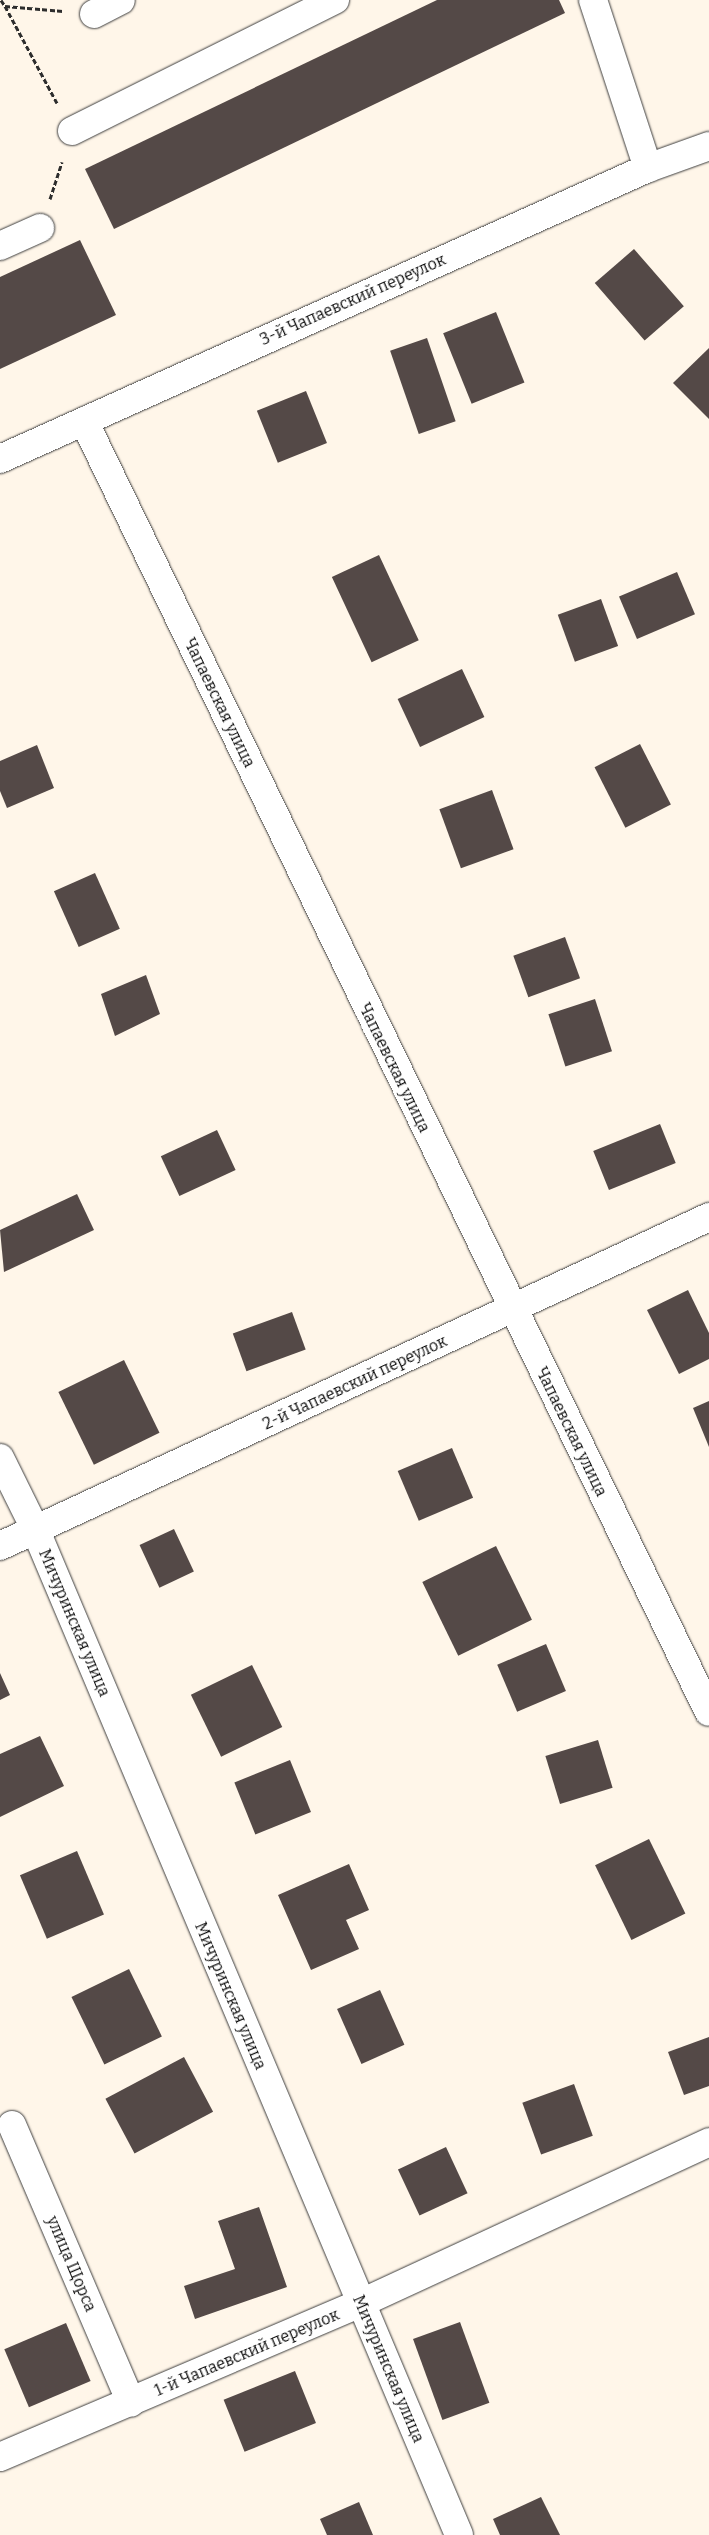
<!DOCTYPE html>
<html>
<head>
<meta charset="utf-8">
<style>
	body { margin:0 }
	#map { position:relative; width:709px; height:2535px; overflow:hidden; background:#fff6e9; font-family:Bitter,serif }
	div>[style] { position:absolute }
	[style*='--x'] { left:calc(var(--x)*1px); top:calc(var(--y)*1px); width:calc(var(--w)*1px); rotate:calc(var(--a)*1deg) }
	.building>* { inset:0; background:#544947; transform-origin:0 0 }
	.path>* { height:3px; margin-top:-1.5px; transform-origin:0; background:repeating-linear-gradient(90deg,#2d2d2d 0 5px,transparent 0 7.5px) }
	.roads { filter:drop-shadow(0 0 1px #3e3e3e) drop-shadow(0 0 1px #3e3e3e) }
	.minor>* { height:28px; margin:-14px; padding:0 14px; transform-origin:14px; border-radius:14px; background:#fff }
	span { translate:-50% -50%; white-space:nowrap; text-align:center; line-height:1.15; -webkit-text-stroke:5px #fff; paint-order:stroke }
	.street-label { font-size:16px; color:#0b0b0b }
</style>
</head>
<body>
<div id="map">
	<div class="building">
		<div style="clip-path:polygon(437px 0,559px 0,565px 13px,114px 229px,85px 169px)"></div>
		<div style="clip-path:polygon(80px 240px,116px 315px,0 369px,0 277px)"></div>
		<div style="left:634px;top:249px;width:76px;height:52px;rotate:49deg"></div>
		<div style="left:496px;top:312px;width:76px;height:57px;rotate:68deg"></div>
		<div style="left:427px;top:338px;width:88px;height:39px;rotate:71deg"></div>
		<div style="clip-path:polygon(709px 348px,709px 419px,673px 383px)"></div>
		<div style="left:306px;top:391px;width:56px;height:53px;rotate:68deg"></div>
		<div style="left:379px;top:555px;width:94px;height:52px;rotate:65deg"></div>
		<div style="left:677px;top:572px;width:46px;height:63px;rotate:67deg"></div>
		<div style="left:601px;top:599px;width:50px;height:46px;rotate:70deg"></div>
		<div style="left:462px;top:669px;width:53px;height:71px;rotate:65deg"></div>
		<div style="left:640px;top:744px;width:68px;height:51px;rotate:63deg"></div>
		<div style="clip-path:polygon(37px 745px,54px 788px,7px 808px,0 791px,0 761px)"></div>
		<div style="left:492px;top:790px;width:63px;height:56px;rotate:70deg"></div>
		<div style="left:95px;top:873px;width:61px;height:45px;rotate:66deg"></div>
		<div style="left:565px;top:937px;width:44px;height:55px;rotate:70deg"></div>
		<div style="clip-path:polygon(146px 975px,160px 1014px,115px 1036px,101px 994px)"></div>
		<div style="left:595px;top:999px;width:55px;height:49px;rotate:72deg"></div>
		<div style="left:660px;top:1124px;width:42px;height:72px;rotate:68deg"></div>
		<div style="left:217px;top:1130px;width:44px;height:62px;rotate:65deg"></div>
		<div style="clip-path:polygon(77px 1194px,94px 1230px,4px 1272px,0 1230px)"></div>
		<div style="clip-path:polygon(688px 1290px,709px 1333px,709px 1359px,679px 1374px,647px 1310px)"></div>
		<div style="left:292px;top:1312px;width:40px;height:63px;rotate:70deg"></div>
		<div style="left:124px;top:1360px;width:81px;height:73px;rotate:64deg"></div>
		<div style="clip-path:polygon(709px 1401px,709px 1447px,693px 1408px)"></div>
		<div style="left:452px;top:1448px;width:54px;height:59px;rotate:67deg"></div>
		<div style="left:174px;top:1529px;width:47px;height:38px;rotate:65deg"></div>
		<div style="left:496px;top:1546px;width:82px;height:82px;rotate:64deg"></div>
		<div style="left:546px;top:1644px;width:51px;height:53px;rotate:67deg"></div>
		<div style="left:252px;top:1665px;width:69px;height:68px;rotate:64deg"></div>
		<div style="clip-path:polygon(0 1673px,10px 1695px,0 1700px)"></div>
		<div style="clip-path:polygon(40px 1736px,64px 1786px,0 1817px,0 1754px)"></div>
		<div style="left:598px;top:1740px;width:50px;height:55px;rotate:73deg"></div>
		<div style="left:290px;top:1760px;width:56px;height:60px;rotate:68deg"></div>
		<div style="left:649px;top:1839px;width:83px;height:60px;rotate:64deg"></div>
		<div style="left:77px;top:1851px;width:69px;height:62px;rotate:67deg"></div>
		<div style="clip-path:polygon(349px 1864px,369px 1910px,346px 1920px,359px 1949px,311px 1970px,278px 1895px)"></div>
		<div style="left:129px;top:1969px;width:75px;height:64px;rotate:64deg"></div>
		<div style="left:380px;top:1990px;width:60px;height:47px;rotate:66deg"></div>
		<div style="clip-path:polygon(709px 2037px,709px 2086px,684px 2095px,668px 2052px)"></div>
		<div style="left:184px;top:2057px;width:62px;height:89px;rotate:62deg"></div>
		<div style="left:574px;top:2084px;width:55px;height:55px;rotate:70deg"></div>
		<div style="left:446px;top:2147px;width:51px;height:53px;rotate:65deg"></div>
		<div style="clip-path:polygon(259px 2207px,287px 2287px,195px 2319px,184px 2286px,235px 2269px,218px 2221px)"></div>
		<div style="left:460px;top:2322px;width:86px;height:50px;rotate:70deg"></div>
		<div style="left:66px;top:2323px;width:63px;height:67px;rotate:67deg"></div>
		<div style="left:295px;top:2371px;width:56px;height:77px;rotate:68deg"></div>
		<div style="clip-path:polygon(541px 2497px,560px 2535px,500px 2535px,493px 2519px)"></div>
		<div style="clip-path:polygon(359px 2502px,373px 2535px,327px 2535px,320px 2519px)"></div>
	</div>
	<div class="path">
		<div style="--x:1;--y:0;--w:7;--a:56"></div>
		<div style="--x:57;--y:103;--w:110;--a:-118.2"></div>
		<div style="--x:5;--y:6;--w:58;--a:4.9"></div>
		<div style="--x:50;--y:199;--w:39;--a:-72"></div>
	</div>
	<div class="roads">
		<div class="minor">
			<div style="--x:593;--y:0;--w:177;--a:71.9"></div>
			<div style="--x:94;--y:14;--w:30;--a:-27"></div>
			<div style="--x:72;--y:131;--w:294;--a:-26.5"></div>
			<div style="--x:0;--y:246;--w:44;--a:-24.2"></div>
			<div style="--x:84;--y:421;--w:1434;--a:64.17"></div>
			<div style="--x:0;--y:459;--w:710;--a:-24.18"></div>
			<div style="--x:648;--y:168;--w:65;--a:-19.8"></div>
			<div style="--x:0;--y:1458;--w:81;--a:63.7"></div>
			<div style="--x:36;--y:1531;--w:1089;--a:67.15"></div>
			<div style="--x:0;--y:1546;--w:782;--a:-24.89"></div>
			<div style="--x:12;--y:2125;--w:302;--a:66.8"></div>
			<div style="--x:0;--y:2457;--w:390;--a:-23.1"></div>
			<div style="--x:359;--y:2304;--w:386;--a:-24.8"></div>
		</div>
	</div>
	<div class="street-label">
		<span style="left:353px;top:300px;rotate:-24deg">3-й Чапаевский переулок</span>
		<span style="left:219px;top:703px;rotate:64deg">Чапаевская улица</span>
		<span style="left:394px;top:1068px;rotate:64deg">Чапаевская улица</span>
		<span style="left:355px;top:1383px;rotate:-25deg">2-й Чапаевский переулок</span>
		<span style="left:571px;top:1432px;rotate:64deg">Чапаевская улица</span>
		<span style="left:74px;top:1623px;rotate:67deg">Мичуринская улица</span>
		<span style="left:230px;top:1996px;rotate:67deg">Мичуринская улица</span>
		<span style="left:71px;top:2264px;rotate:67deg">улица Щорса</span>
		<span style="left:247px;top:2353px;rotate:-23deg">1-й Чапаевский переулок</span>
		<span style="left:388px;top:2369px;rotate:67deg">Мичуринская улица</span>
	</div>
</div>
</body>
</html>
